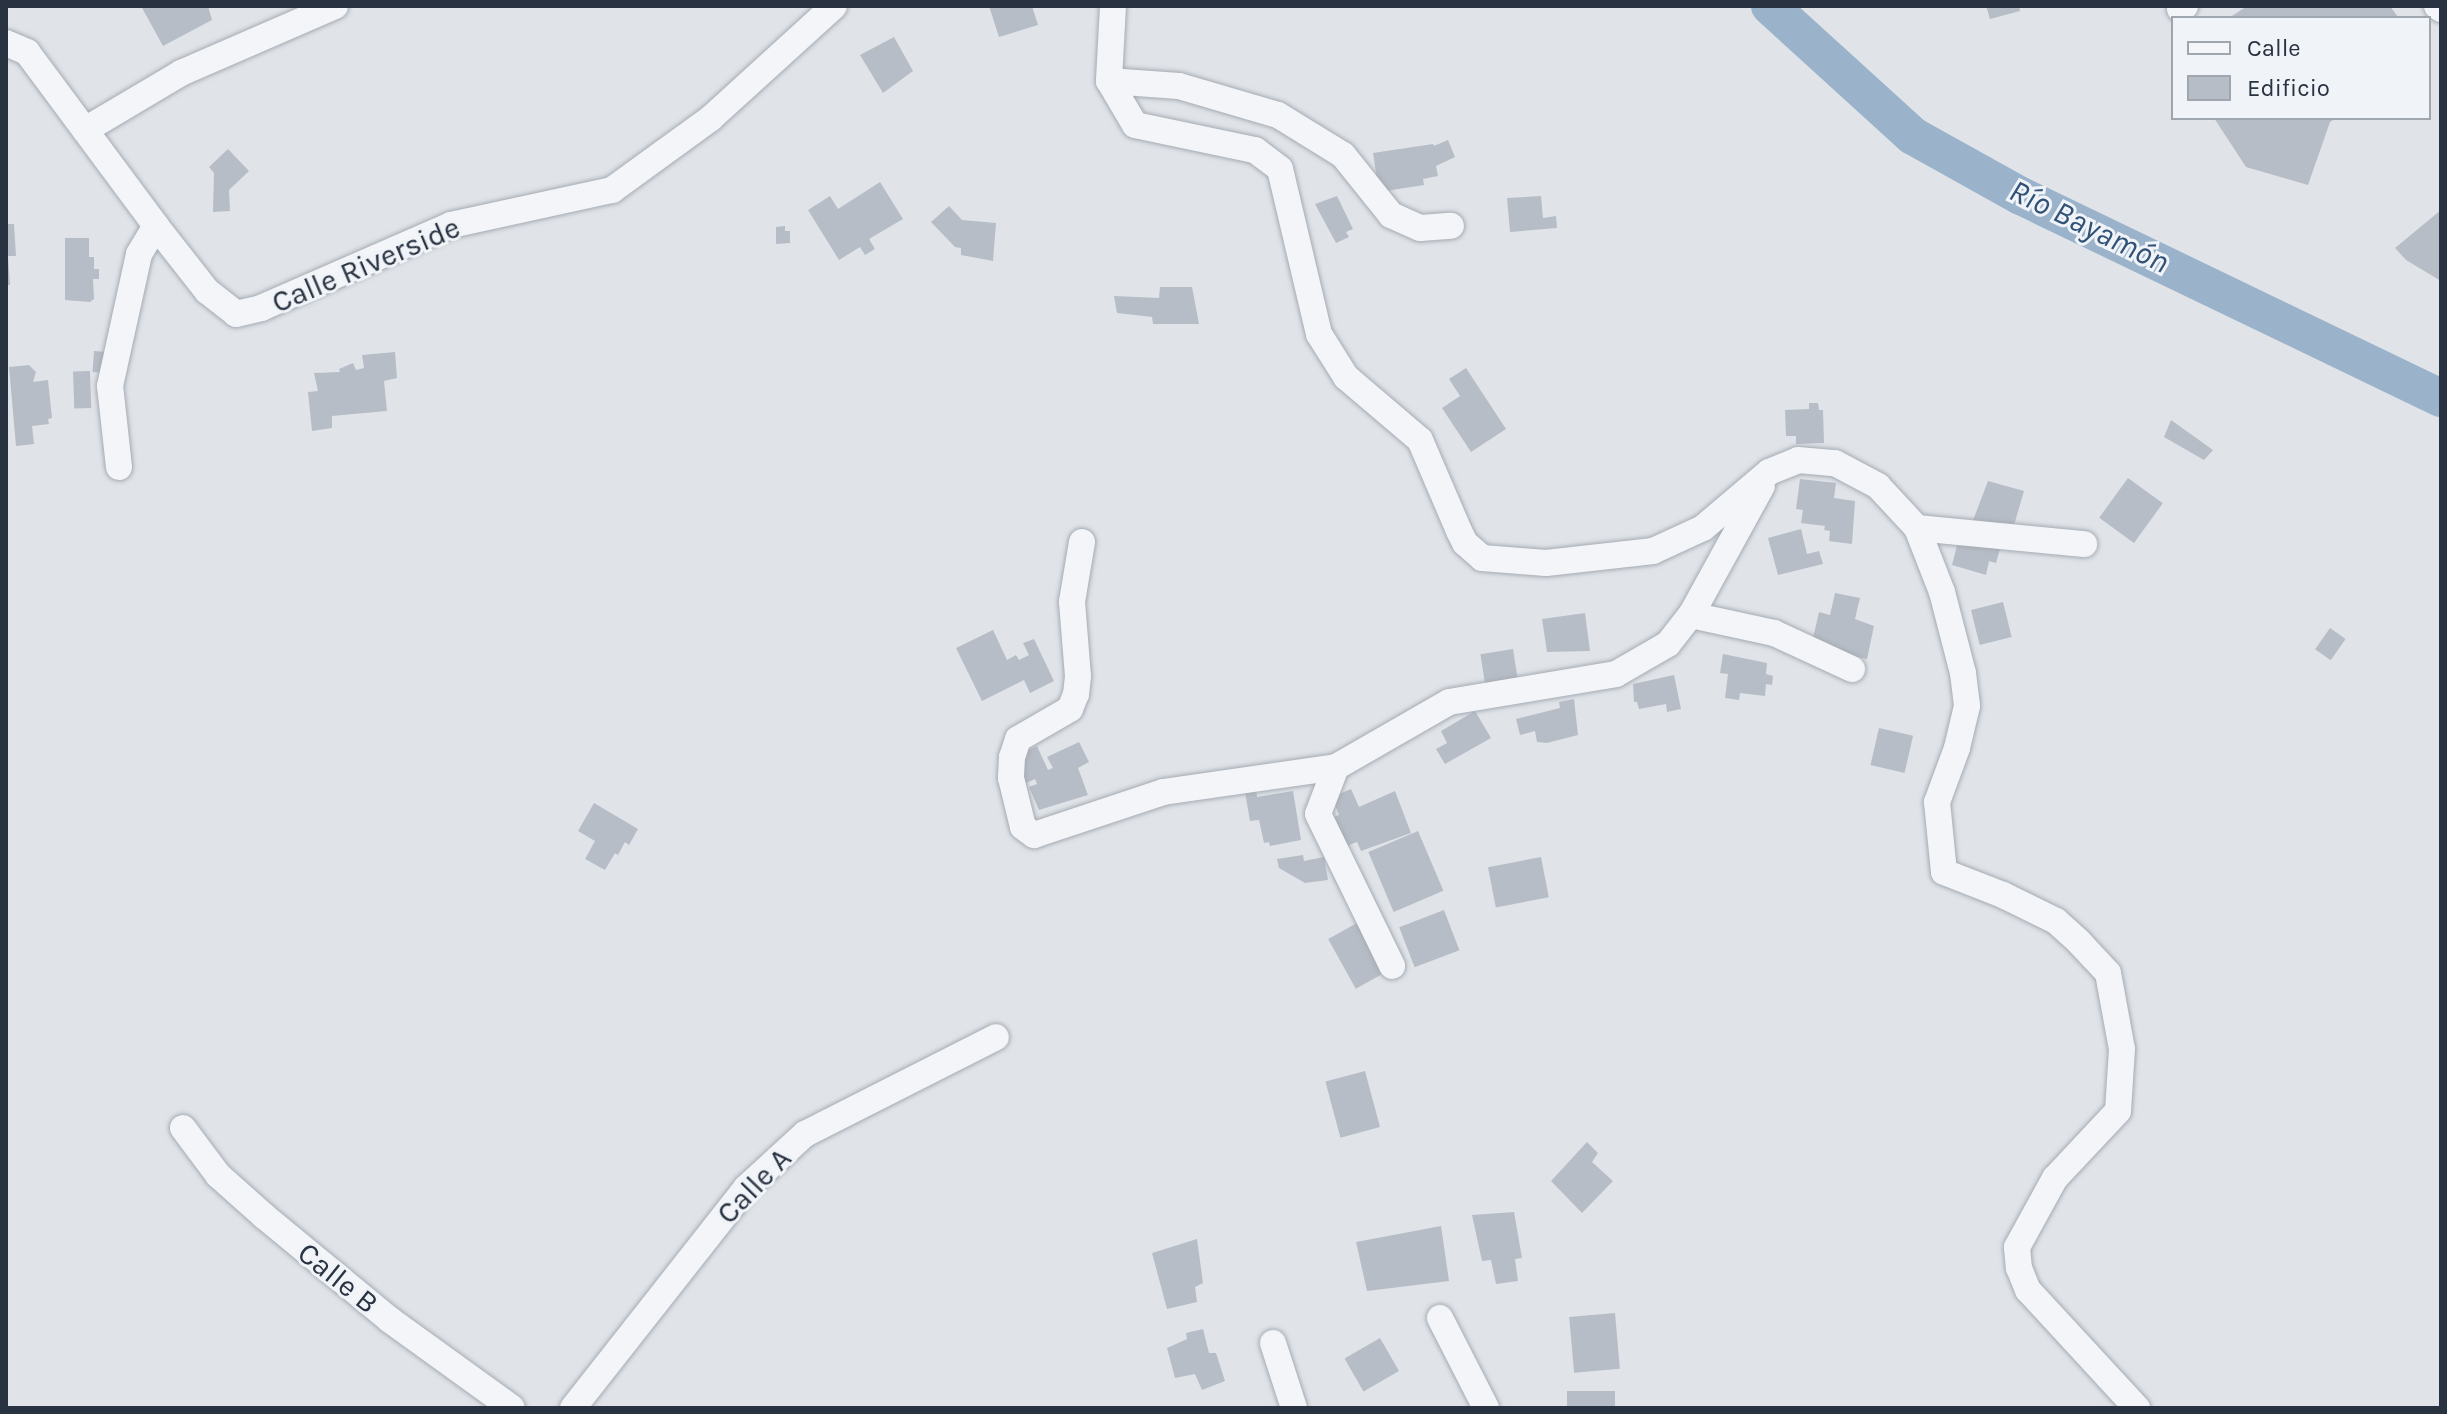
<!DOCTYPE html>
<html>
<head>
<meta charset="utf-8">
<style>
	body { margin:0 }
	#map { position:relative; width:2447px; height:1414px; overflow:hidden; background:#e0e4e9; font-family:Karla,sans-serif }
	div>[style] { position:absolute }
	[style*='--x'] { left:calc(var(--x)*1px); top:calc(var(--y)*1px); width:calc(var(--w)*1px); rotate:calc(var(--a)*1deg) }
	.river>* { height:38px; margin:-19px; padding:0 19px; transform-origin:19px; border-radius:19px; background:#9ab3ca }
	.building>* { inset:0; background:#b7bdc6; transform-origin:0 0 }
	.roads { filter:drop-shadow(0 0 2px #a5abb3) drop-shadow(0 0 2px #a5abb3) }
	.minor>* { height:26px; margin:-13px; padding:0 13px; transform-origin:13px; border-radius:13px; background:#f3f5f8 }
	span { translate:-50% -50%; white-space:nowrap; text-align:center; line-height:1.15; -webkit-text-stroke:6px #f0f3f7; paint-order:stroke }
	.street-label { font-size:30px; color:#283241 }
	.water-label { font-size:32px; color:#315276; font-style:italic }
	.frame { position:absolute; inset:0; border:8px solid #283241; pointer-events:none }
	.legend { position:absolute; left:2171px; top:16px; width:260px; height:104px; box-sizing:border-box; background:#f0f3f7; border:2px solid #a0a6ae; margin:0; padding:10px 14px; list-style:none; font-size:24px; color:#283241 }
	.legend li { display:flex; align-items:center; gap:16px; height:40px }
	.legend b { width:40px; border:2px solid #a0a6ae }
</style>
</head>
<body>
<div id="map">
	<div class="river">
		<div style="--x:1770;--y:6;--w:193;--a:42.3"></div>
		<div style="--x:1913;--y:136;--w:124;--a:29.1"></div>
		<div style="--x:2021;--y:196;--w:466;--a:25.7"></div>
	</div>
	<div class="building">
		<div style="clip-path:polygon(141px 6px,208px 6px,212px 20px,163px 46px)"></div>
		<div style="clip-path:polygon(989px 6px,1032px 6px,1038px 25px,999px 37px)"></div>
		<div style="clip-path:polygon(1986px 6px,2019px 6px,2020px 11px,1990px 19px)"></div>
		<div style="clip-path:polygon(2247px 6px,2390px 6px,2398px 17px,2229px 18px)"></div>
		<div style="clip-path:polygon(894px 37px,913px 71px,883px 93px,860px 55px)"></div>
		<div style="clip-path:polygon(2214px 118px,2336px 118px,2330px 122px,2308px 185px,2246px 167px)"></div>
		<div style="clip-path:polygon(1448px 140px,1455px 157px,1436px 166px,1438px 176px,1423px 179px,1424px 185px,1379px 192px,1373px 153px,1433px 144px,1434px 146px)"></div>
		<div style="clip-path:polygon(228px 149px,249px 171px,229px 190px,230px 211px,213px 212px,214px 173px,209px 167px)"></div>
		<div style="clip-path:polygon(880px 182px,903px 219px,869px 239px,875px 249px,865px 255px,860px 247px,839px 260px,808px 210px,830px 196px,838px 209px)"></div>
		<div style="clip-path:polygon(1337px 196px,1353px 229px,1346px 232px,1349px 237px,1336px 243px,1315px 204px)"></div>
		<div style="clip-path:polygon(1541px 196px,1543px 218px,1556px 216px,1557px 228px,1510px 232px,1507px 198px)"></div>
		<div style="clip-path:polygon(949px 206px,962px 220px,996px 223px,993px 261px,961px 255px,961px 248px,955px 247px,931px 222px)"></div>
		<div style="clip-path:polygon(2441px 210px,2441px 281px,2406px 260px,2395px 248px)"></div>
		<div style="clip-path:polygon(6px 224px,14px 224px,16px 256px,8px 256px,10px 285px,6px 285px)"></div>
		<div style="clip-path:polygon(785px 226px,785px 231px,790px 231px,790px 243px,776px 244px,776px 227px)"></div>
		<div style="clip-path:polygon(65px 238px,89px 238px,89px 257px,94px 257px,94px 269px,99px 269px,99px 279px,93px 279px,94px 299px,90px 302px,65px 300px)"></div>
		<div style="clip-path:polygon(1160px 287px,1192px 287px,1199px 324px,1153px 324px,1152px 317px,1117px 313px,1114px 296px,1159px 298px)"></div>
		<div style="left:94px;top:351px;width:13px;height:21px;rotate:4deg"></div>
		<div style="clip-path:polygon(395px 352px,397px 378px,384px 381px,387px 411px,332px 416px,332px 428px,312px 431px,308px 392px,318px 391px,314px 373px,340px 372px,339px 369px,353px 363px,356px 370px,364px 368px,362px 355px)"></div>
		<div style="clip-path:polygon(29px 365px,36px 372px,33px 382px,48px 380px,52px 418px,48px 419px,49px 424px,32px 426px,34px 444px,16px 446px,9px 367px)"></div>
		<div style="clip-path:polygon(1466px 368px,1506px 429px,1471px 452px,1442px 408px,1460px 396px,1449px 379px)"></div>
		<div style="left:90px;top:371px;width:37px;height:17px;rotate:88deg"></div>
		<div style="clip-path:polygon(1809px 403px,1818px 403px,1819px 410px,1823px 410px,1824px 443px,1796px 444px,1796px 436px,1786px 436px,1785px 410px,1809px 409px)"></div>
		<div style="clip-path:polygon(2171px 420px,2213px 450px,2204px 460px,2164px 437px)"></div>
		<div style="left:2128px;top:478px;width:43px;height:49px;rotate:36deg"></div>
		<div style="clip-path:polygon(1800px 479px,1836px 483px,1834px 498px,1855px 501px,1852px 544px,1829px 541px,1830px 531px,1824px 530px,1825px 526px,1801px 523px,1803px 510px,1796px 509px)"></div>
		<div style="clip-path:polygon(1988px 481px,2024px 491px,2012px 532px,1972px 523px)"></div>
		<div style="clip-path:polygon(1801px 529px,1807px 554px,1819px 551px,1823px 564px,1778px 575px,1768px 538px)"></div>
		<div style="clip-path:polygon(1959px 538px,2000px 549px,1996px 563px,1989px 561px,1986px 575px,1952px 565px)"></div>
		<div style="clip-path:polygon(1835px 593px,1860px 598px,1855px 619px,1874px 626px,1867px 659px,1811px 647px,1819px 612px,1830px 615px)"></div>
		<div style="left:2003px;top:602px;width:36px;height:33px;rotate:76deg"></div>
		<div style="clip-path:polygon(1585px 613px,1590px 651px,1547px 652px,1542px 619px)"></div>
		<div style="left:2330px;top:628px;width:19px;height:26px;rotate:35deg"></div>
		<div style="clip-path:polygon(993px 630px,1007px 660px,1016px 655px,1019px 660px,1029px 655px,1023px 643px,1034px 639px,1054px 681px,1030px 693px,1024px 680px,982px 701px,956px 648px)"></div>
		<div style="left:1513px;top:649px;width:32px;height:33px;rotate:81deg"></div>
		<div style="clip-path:polygon(1723px 654px,1767px 663px,1766px 674px,1773px 676px,1772px 685px,1766px 684px,1765px 696px,1740px 693px,1739px 700px,1725px 698px,1728px 674px,1720px 673px)"></div>
		<div style="clip-path:polygon(1674px 675px,1681px 709px,1667px 712px,1666px 704px,1639px 709px,1637px 702px,1634px 702px,1633px 684px)"></div>
		<div style="clip-path:polygon(1574px 699px,1578px 735px,1547px 743px,1537px 742px,1535px 731px,1520px 735px,1516px 719px,1560px 708px,1559px 702px)"></div>
		<div style="clip-path:polygon(1475px 711px,1491px 738px,1445px 764px,1436px 749px,1447px 743px,1441px 731px)"></div>
		<div style="left:1879px;top:728px;width:35px;height:38px;rotate:13deg"></div>
		<div style="clip-path:polygon(1079px 742px,1089px 762px,1078px 768px,1088px 795px,1039px 810px,1029px 787px,1037px 784px,1035px 779px,1026px 783px,1014px 757px,1037px 746px,1048px 770px,1053px 768px,1047px 757px)"></div>
		<div style="clip-path:polygon(1351px 789px,1359px 807px,1395px 791px,1411px 833px,1361px 851px,1357px 842px,1342px 848px,1329px 819px,1339px 815px,1332px 797px)"></div>
		<div style="clip-path:polygon(1256px 790px,1257px 797px,1293px 791px,1301px 840px,1270px 846px,1269px 842px,1264px 843px,1259px 820px,1250px 821px,1245px 792px)"></div>
		<div style="clip-path:polygon(594px 803px,638px 829px,629px 845px,625px 842px,618px 855px,615px 853px,605px 870px,585px 859px,595px 841px,578px 831px)"></div>
		<div style="left:1418px;top:831px;width:65px;height:54px;rotate:67deg"></div>
		<div style="clip-path:polygon(1303px 855px,1304px 861px,1324px 857px,1328px 880px,1305px 883px,1279px 868px,1277px 859px)"></div>
		<div style="left:1541px;top:857px;width:41px;height:54px;rotate:79deg"></div>
		<div style="left:1444px;top:910px;width:43px;height:48px;rotate:69deg"></div>
		<div style="left:1357px;top:923px;width:57px;height:33px;rotate:61deg"></div>
		<div style="left:1365px;top:1071px;width:58px;height:41px;rotate:75deg"></div>
		<div style="clip-path:polygon(1587px 1142px,1598px 1153px,1592px 1162px,1613px 1181px,1582px 1213px,1551px 1181px)"></div>
		<div style="clip-path:polygon(1514px 1212px,1522px 1258px,1515px 1259px,1518px 1281px,1496px 1284px,1491px 1260px,1482px 1261px,1472px 1215px)"></div>
		<div style="clip-path:polygon(1441px 1226px,1449px 1281px,1367px 1291px,1356px 1242px)"></div>
		<div style="clip-path:polygon(1197px 1239px,1203px 1283px,1195px 1287px,1197px 1302px,1167px 1309px,1152px 1253px)"></div>
		<div style="left:1615px;top:1313px;width:56px;height:46px;rotate:85deg"></div>
		<div style="clip-path:polygon(1203px 1329px,1209px 1353px,1216px 1353px,1225px 1381px,1202px 1390px,1195px 1374px,1175px 1378px,1167px 1348px,1187px 1339px,1186px 1333px)"></div>
		<div style="left:1380px;top:1338px;width:38px;height:41px;rotate:60deg"></div>
		<div style="left:1615px;top:1391px;width:17px;height:48px;rotate:90deg"></div>
	</div>
	<div class="roads">
		<div class="minor">
			<div style="--x:1113;--y:6;--w:75;--a:93.1"></div>
			<div style="--x:1109;--y:81;--w:51;--a:59.4"></div>
			<div style="--x:1135;--y:125;--w:123;--a:11.8"></div>
			<div style="--x:1255;--y:150;--w:31;--a:37"></div>
			<div style="--x:1280;--y:169;--w:170;--a:76.7"></div>
			<div style="--x:1319;--y:334;--w:51;--a:57.9"></div>
			<div style="--x:1346;--y:377;--w:97;--a:40.4"></div>
			<div style="--x:1420;--y:440;--w:99;--a:66.8"></div>
			<div style="--x:1459;--y:531;--w:13;--a:63"></div>
			<div style="--x:1465;--y:543;--w:23;--a:41"></div>
			<div style="--x:1482;--y:558;--w:64;--a:4.5"></div>
			<div style="--x:1546;--y:563;--w:108;--a:-6.4"></div>
			<div style="--x:1653;--y:551;--w:55;--a:-24.7"></div>
			<div style="--x:1703;--y:528;--w:87;--a:-40.3"></div>
			<div style="--x:1769;--y:472;--w:31;--a:-22"></div>
			<div style="--x:1798;--y:460;--w:37;--a:5"></div>
			<div style="--x:1835;--y:463;--w:49;--a:28.1"></div>
			<div style="--x:1878;--y:486;--w:57;--a:47.1"></div>
			<div style="--x:1917;--y:528;--w:69;--a:68.7"></div>
			<div style="--x:1942;--y:592;--w:84;--a:75.5"></div>
			<div style="--x:1963;--y:673;--w:33;--a:83"></div>
			<div style="--x:1967;--y:706;--w:43;--a:103.4"></div>
			<div style="--x:1957;--y:748;--w:58;--a:110.3"></div>
			<div style="--x:1937;--y:802;--w:70;--a:84.3"></div>
			<div style="--x:1944;--y:872;--w:63;--a:21.3"></div>
			<div style="--x:2003;--y:895;--w:59;--a:26.1"></div>
			<div style="--x:2056;--y:921;--w:31;--a:42"></div>
			<div style="--x:2079;--y:942;--w:42;--a:46.9"></div>
			<div style="--x:2108;--y:973;--w:77;--a:79.6"></div>
			<div style="--x:2122;--y:1049;--w:62;--a:93.7"></div>
			<div style="--x:2118;--y:1111;--w:92;--a:133.2"></div>
			<div style="--x:2055;--y:1178;--w:79;--a:118.8"></div>
			<div style="--x:2017;--y:1247;--w:21;--a:85"></div>
			<div style="--x:2019;--y:1268;--w:24;--a:68"></div>
			<div style="--x:2028;--y:1290;--w:161;--a:47.3"></div>
			<div style="--x:2437;--y:6;--w:5;--a:37"></div>
			<div style="--x:2180;--y:9;--w:6;--a:-31"></div>
			<div style="--x:6;--y:43;--w:23;--a:23"></div>
			<div style="--x:27;--y:52;--w:217;--a:53.4"></div>
			<div style="--x:156;--y:226;--w:83;--a:51.9"></div>
			<div style="--x:207;--y:291;--w:37;--a:38"></div>
			<div style="--x:236;--y:314;--w:26;--a:-13"></div>
			<div style="--x:261;--y:308;--w:207;--a:-23.6"></div>
			<div style="--x:451;--y:225;--w:165;--a:-12.3"></div>
			<div style="--x:612;--y:190;--w:122;--a:-36"></div>
			<div style="--x:711;--y:118;--w:166;--a:-42.3"></div>
			<div style="--x:1109;--y:81;--w:70;--a:4.1"></div>
			<div style="--x:1179;--y:86;--w:103;--a:16.3"></div>
			<div style="--x:1278;--y:115;--w:76;--a:31.6"></div>
			<div style="--x:1343;--y:155;--w:77;--a:51.3"></div>
			<div style="--x:1391;--y:215;--w:32;--a:24"></div>
			<div style="--x:1420;--y:228;--w:31;--a:-4"></div>
			<div style="--x:85;--y:130;--w:112;--a:-30.7"></div>
			<div style="--x:181;--y:73;--w:168;--a:-23.5"></div>
			<div style="--x:119;--y:467;--w:81;--a:-96.3"></div>
			<div style="--x:110;--y:386;--w:135;--a:-77.6"></div>
			<div style="--x:139;--y:254;--w:33;--a:-59"></div>
			<div style="--x:1917;--y:528;--w:168;--a:5.5"></div>
			<div style="--x:1082;--y:542;--w:61;--a:99.5"></div>
			<div style="--x:1072;--y:602;--w:74;--a:85.4"></div>
			<div style="--x:1078;--y:676;--w:18;--a:96"></div>
			<div style="--x:1076;--y:694;--w:16;--a:112"></div>
			<div style="--x:1070;--y:709;--w:60;--a:150"></div>
			<div style="--x:1018;--y:739;--w:19;--a:108"></div>
			<div style="--x:1012;--y:757;--w:21;--a:93"></div>
			<div style="--x:1011;--y:778;--w:50;--a:76.2"></div>
			<div style="--x:1023;--y:827;--w:14;--a:36"></div>
			<div style="--x:1034;--y:835;--w:136;--a:-18.4"></div>
			<div style="--x:1163;--y:792;--w:175;--a:-8.2"></div>
			<div style="--x:1336;--y:767;--w:130;--a:-29.9"></div>
			<div style="--x:1449;--y:702;--w:169;--a:-9.5"></div>
			<div style="--x:1616;--y:674;--w:60;--a:-30"></div>
			<div style="--x:1668;--y:644;--w:37;--a:-52"></div>
			<div style="--x:1691;--y:615;--w:147;--a:-61.2"></div>
			<div style="--x:1691;--y:615;--w:85;--a:12.2"></div>
			<div style="--x:1774;--y:633;--w:86;--a:24.8"></div>
			<div style="--x:1336;--y:767;--w:50;--a:111"></div>
			<div style="--x:1318;--y:814;--w:169;--a:64"></div>
			<div style="--x:183;--y:1128;--w:59;--a:53.3"></div>
			<div style="--x:218;--y:1175;--w:62;--a:41.7"></div>
			<div style="--x:264;--y:1216;--w:163;--a:39.5"></div>
			<div style="--x:390;--y:1320;--w:150;--a:35.8"></div>
			<div style="--x:1440;--y:1318;--w:101;--a:62.9"></div>
			<div style="--x:1273;--y:1343;--w:68;--a:72.1"></div>
			<div style="--x:573;--y:1408;--w:280;--a:-51.8"></div>
			<div style="--x:746;--y:1188;--w:80;--a:-42.5"></div>
			<div style="--x:805;--y:1134;--w:214;--a:-26.9"></div>
		</div>
	</div>
	<div class="street-label">
		<span style="left:366px;top:265px;rotate:-23deg">Calle Riverside</span>
		<span style="left:754px;top:1186px;rotate:-46deg">Calle A</span>
		<span style="left:338px;top:1278px;rotate:39deg">Calle B</span>
	</div>
	<div class="water-label">
		<span style="left:2089px;top:227px;rotate:26deg">Río Bayamón</span>
	</div>
	<div class="frame"></div>
	<ul class="legend">
	<li><b style="height:10px;background:#f3f5f8"></b>Calle</li>
	<li><b style="height:22px;background:#b7bdc6"></b>Edificio</li>
	</ul>
</div>
</body>
</html>
